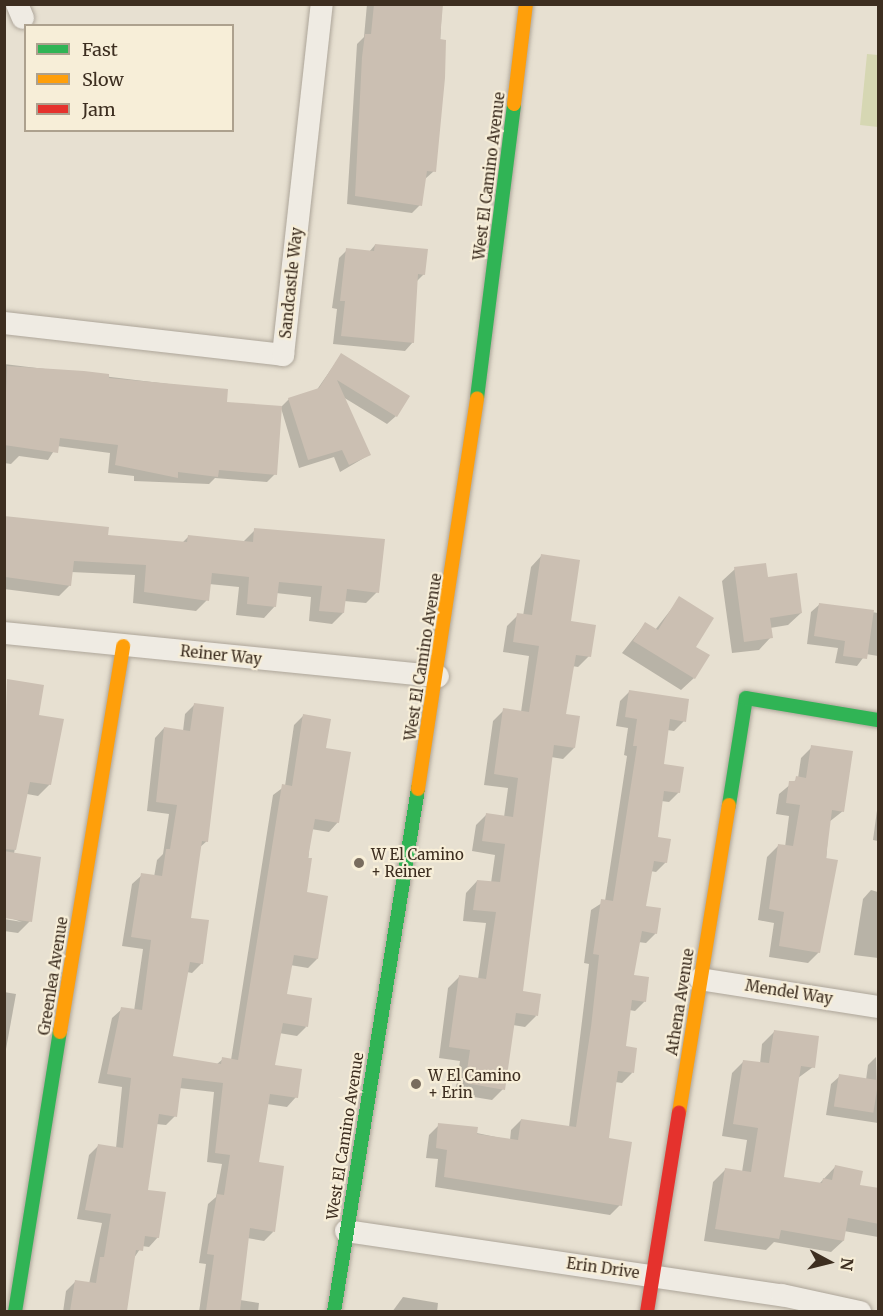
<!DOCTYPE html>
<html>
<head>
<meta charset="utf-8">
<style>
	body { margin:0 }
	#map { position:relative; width:883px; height:1316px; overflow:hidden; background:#e7e0d1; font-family:Merriweather,serif }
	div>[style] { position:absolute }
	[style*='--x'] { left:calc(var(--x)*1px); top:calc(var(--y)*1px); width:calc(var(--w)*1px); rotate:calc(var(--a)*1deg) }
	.green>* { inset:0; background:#d6d7b3 }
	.shadow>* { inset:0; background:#0003 }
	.building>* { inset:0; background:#cbbfb2; transform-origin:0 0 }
	.roads { filter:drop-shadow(0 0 2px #ada599) drop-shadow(0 0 2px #ada599) }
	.street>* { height:22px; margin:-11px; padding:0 11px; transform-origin:11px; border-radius:11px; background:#efebe3 }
	.fast>* { height:14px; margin:-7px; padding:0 7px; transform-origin:7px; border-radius:7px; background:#30b455 }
	.slow>* { height:14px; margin:-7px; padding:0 7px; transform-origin:7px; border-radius:7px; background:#ff9f0a }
	.jam>* { height:14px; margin:-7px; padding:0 7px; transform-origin:7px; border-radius:7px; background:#e5322d }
	.dots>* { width:16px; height:16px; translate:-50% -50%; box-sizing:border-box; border:3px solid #f7eed8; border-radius:50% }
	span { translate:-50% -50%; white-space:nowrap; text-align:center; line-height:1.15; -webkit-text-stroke:4.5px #f7eed8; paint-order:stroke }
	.street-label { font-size:15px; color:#3d2e20 }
	.poi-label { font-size:15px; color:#3d2e20 }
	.left { translate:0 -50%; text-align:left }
	.frame { position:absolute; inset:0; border:6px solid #3d2e20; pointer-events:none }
	.legend { position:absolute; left:24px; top:24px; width:210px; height:108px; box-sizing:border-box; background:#f7eed8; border:2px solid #ada18e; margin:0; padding:8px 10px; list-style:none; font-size:18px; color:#3d2e20 }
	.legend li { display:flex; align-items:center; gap:12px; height:30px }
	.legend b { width:30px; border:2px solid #ada18e }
	.north { position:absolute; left:799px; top:1232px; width:60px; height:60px; -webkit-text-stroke:4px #f7eed8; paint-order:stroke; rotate:97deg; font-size:16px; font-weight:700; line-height:24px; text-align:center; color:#3d2e20 }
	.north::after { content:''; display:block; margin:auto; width:21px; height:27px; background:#3d2e20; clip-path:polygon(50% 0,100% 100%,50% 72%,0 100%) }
</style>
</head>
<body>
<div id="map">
	<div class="green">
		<div style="clip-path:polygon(867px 54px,878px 55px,878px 127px,860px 125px)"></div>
	</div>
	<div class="shadow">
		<div style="clip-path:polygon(367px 4px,442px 4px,434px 171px,425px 179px,420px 205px,412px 213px,347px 204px,357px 44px,364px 37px)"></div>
		<div style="clip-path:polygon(375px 245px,424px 274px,416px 282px,413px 342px,405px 351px,333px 344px,337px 309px,332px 308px,339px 258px,347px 250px,369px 252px)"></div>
		<div style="clip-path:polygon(341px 355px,396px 416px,387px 424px,343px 397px,369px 455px,340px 472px,334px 457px,299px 468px,281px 408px,275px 474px,267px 482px,215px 478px,209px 484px,134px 481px,134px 476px,108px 473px,110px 453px,57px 446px,48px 460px,19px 456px,11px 464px,4px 463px,4px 364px,226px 391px,225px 403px,280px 408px,289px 399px,316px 391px)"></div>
		<div style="clip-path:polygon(4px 518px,106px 536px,182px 543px,189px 536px,243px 542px,255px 530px,377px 592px,366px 603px,344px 601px,343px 613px,332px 624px,309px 621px,311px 597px,276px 593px,275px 606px,264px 618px,236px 615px,239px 587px,209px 584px,207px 600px,196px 611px,133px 603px,135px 575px,71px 572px,70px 585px,59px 596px,4px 589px)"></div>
		<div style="clip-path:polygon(542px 555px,570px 622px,589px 656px,578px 667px,572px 666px,564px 715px,574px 748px,563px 759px,551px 757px,521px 992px,536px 1016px,525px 1027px,513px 1025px,503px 1089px,492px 1100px,455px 1094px,460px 1061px,439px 1058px,448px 988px,459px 977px,478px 979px,486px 923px,463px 921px,466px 893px,477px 881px,491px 883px,495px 855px,472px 851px,476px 825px,487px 814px,504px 817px,508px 788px,484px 785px,493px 721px,504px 710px,521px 712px,529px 656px,503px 652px,507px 626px,518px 615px,523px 616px,531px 567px)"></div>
		<div style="clip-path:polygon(735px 569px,766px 579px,801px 613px,788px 625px,770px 628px,771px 637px,759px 650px,732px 653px,722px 581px)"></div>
		<div style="clip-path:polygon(680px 598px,694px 647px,694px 678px,681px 690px,622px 653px,645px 624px,655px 630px)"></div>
		<div style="clip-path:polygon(820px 604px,878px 613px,878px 656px,866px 654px,857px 666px,835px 663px,838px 648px,807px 644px,811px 612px)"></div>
		<div style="clip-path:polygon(7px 681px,37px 717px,50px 784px,38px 796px,27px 794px,20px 816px,14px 854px,30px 921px,18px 933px,4px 931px,4px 919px,22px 922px,4px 916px)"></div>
		<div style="clip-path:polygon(630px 691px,684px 721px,674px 731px,667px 730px,662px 765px,679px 792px,669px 802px,661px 801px,656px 838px,666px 862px,656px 872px,650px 871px,644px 907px,656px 933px,646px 943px,638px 942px,633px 976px,645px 1001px,635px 1011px,629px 1010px,624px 1047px,632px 1073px,622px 1083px,615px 1082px,607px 1140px,620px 1205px,610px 1215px,435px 1187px,438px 1159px,426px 1158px,429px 1135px,439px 1125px,510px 1140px,511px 1130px,521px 1120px,569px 1127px,589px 964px,584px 963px,591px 910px,605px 901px,627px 756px,624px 755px,628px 728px,616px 726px,620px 701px)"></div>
		<div style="clip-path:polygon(195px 704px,207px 841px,199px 848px,189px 919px,202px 963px,192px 973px,187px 972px,172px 1058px,217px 1064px,223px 1059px,231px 1060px,273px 795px,285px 786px,294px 725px,303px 716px,324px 750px,338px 822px,329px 832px,311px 829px,305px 894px,317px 959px,308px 968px,290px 965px,285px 995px,306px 1027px,297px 1036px,279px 1033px,274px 1066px,296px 1097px,287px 1107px,267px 1104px,257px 1164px,273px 1232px,264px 1241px,247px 1238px,240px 1300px,259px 1303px,258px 1312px,199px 1312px,206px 1264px,199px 1263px,208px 1204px,216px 1197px,222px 1164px,207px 1162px,214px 1092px,179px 1088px,175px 1116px,166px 1125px,156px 1124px,146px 1191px,158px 1237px,149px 1247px,142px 1246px,134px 1258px,125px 1312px,63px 1312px,66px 1291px,75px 1282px,89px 1284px,102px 1223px,77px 1219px,89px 1155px,98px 1146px,116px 1148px,122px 1087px,98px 1083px,112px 1018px,122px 1009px,134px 1011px,143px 949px,122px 946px,132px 884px,142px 875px,154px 877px,157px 860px,163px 854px,169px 814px,147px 811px,155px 738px,164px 728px,183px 731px,185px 714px)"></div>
		<div style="clip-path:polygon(812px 747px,843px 811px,829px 822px,819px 952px,808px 963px,769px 957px,774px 923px,758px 920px,767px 857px,778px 846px,785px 847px,789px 816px,776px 814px,779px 794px,798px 778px,801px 758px)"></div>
		<div style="clip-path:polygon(878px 803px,878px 841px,873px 840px)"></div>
		<div style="clip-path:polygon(871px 890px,878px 892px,878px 958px,854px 955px,863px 899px)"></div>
		<div style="clip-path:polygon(4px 992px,16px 994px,4px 1060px)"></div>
		<div style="clip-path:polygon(774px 1032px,813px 1067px,798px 1078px,782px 1179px,819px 1184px,835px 1167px,858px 1186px,878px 1190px,878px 1237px,844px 1231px,843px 1241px,831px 1252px,774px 1242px,766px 1250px,704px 1241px,713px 1182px,725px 1170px,742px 1172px,747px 1140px,722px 1136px,732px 1073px,744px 1061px,760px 1064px,762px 1044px)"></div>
		<div style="clip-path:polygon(876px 1057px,878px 1123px,826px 1115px,831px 1084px,840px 1076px,866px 1080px,868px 1065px)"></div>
		<div style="clip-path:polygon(403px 1297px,438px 1303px,437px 1312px,392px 1312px)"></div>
	</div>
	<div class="building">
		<div style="clip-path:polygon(374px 4px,443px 4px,440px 39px,446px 40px,445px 78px,436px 172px,427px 171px,422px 206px,355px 196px,362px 57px,365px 34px,371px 34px)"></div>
		<div style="clip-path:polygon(375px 244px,428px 249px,425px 275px,418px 274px,414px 343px,341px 336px,345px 301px,340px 301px,346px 248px,374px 251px)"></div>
		<div style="clip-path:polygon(341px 353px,410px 396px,397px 417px,337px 380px,371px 455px,349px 465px,342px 450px,308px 460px,288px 398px,319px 388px)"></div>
		<div style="clip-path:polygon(7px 366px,84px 371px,109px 374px,109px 378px,228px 389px,227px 402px,282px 406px,277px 475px,219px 470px,218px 477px,178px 472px,178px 478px,115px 465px,118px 445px,60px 438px,58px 453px,4px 445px)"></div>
		<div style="clip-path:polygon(4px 516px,109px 527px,108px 535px,187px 542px,188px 535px,253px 542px,254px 528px,385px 539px,379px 593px,347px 589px,344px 613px,319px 611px,322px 586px,279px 582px,276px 607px,247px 604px,249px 577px,212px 573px,209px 601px,144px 592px,146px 565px,74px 561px,71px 586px,5px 577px)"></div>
		<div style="clip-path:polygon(541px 554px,580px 560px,571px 621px,596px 625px,591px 657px,576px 655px,573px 672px,566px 714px,580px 716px,575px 748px,554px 745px,523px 991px,541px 994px,538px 1016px,516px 1013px,505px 1090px,465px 1083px,470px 1050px,449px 1047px,459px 975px,486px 979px,496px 912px,473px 910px,477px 880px,500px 882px,505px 844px,482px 841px,486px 813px,513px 817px,518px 778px,494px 774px,503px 708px,529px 712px,539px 646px,513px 642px,517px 613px,532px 615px)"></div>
		<div style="clip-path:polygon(766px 563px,768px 577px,797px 573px,802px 613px,770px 618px,773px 638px,744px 642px,734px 567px)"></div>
		<div style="clip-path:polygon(679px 596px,714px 618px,696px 647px,710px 655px,695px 679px,633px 641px,645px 622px,658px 630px)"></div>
		<div style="clip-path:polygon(819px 603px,874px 610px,867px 659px,843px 656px,845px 641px,814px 636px)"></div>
		<div style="clip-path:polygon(7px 679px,44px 685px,39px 715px,64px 719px,51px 785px,30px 782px,16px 850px,4px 849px)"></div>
		<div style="clip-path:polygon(629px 690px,689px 699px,686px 722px,670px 719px,664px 764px,684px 767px,680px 793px,664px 791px,658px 837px,671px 839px,667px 863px,654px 861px,646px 906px,661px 908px,657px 934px,642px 931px,634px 975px,649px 977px,646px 1002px,632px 1000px,626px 1046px,637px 1048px,634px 1073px,618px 1071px,609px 1138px,632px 1142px,622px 1206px,444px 1177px,447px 1150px,436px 1148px,438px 1123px,478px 1127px,477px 1134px,518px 1140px,521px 1119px,576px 1127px,591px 1027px,599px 955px,593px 954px,601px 899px,613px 901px,637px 746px,633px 746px,637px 719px,625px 717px)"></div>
		<div style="clip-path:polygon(194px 703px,224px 707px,208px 842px,202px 841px,191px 918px,209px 920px,203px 964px,190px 962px,173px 1056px,221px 1064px,222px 1057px,238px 1060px,282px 784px,292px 786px,303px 714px,331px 719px,326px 748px,351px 752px,339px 823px,315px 819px,308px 858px,312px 858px,307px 892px,328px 896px,318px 959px,294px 955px,287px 994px,312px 998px,308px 1027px,283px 1023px,275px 1065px,302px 1069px,298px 1098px,270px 1094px,259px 1162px,284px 1166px,275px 1232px,250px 1228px,240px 1311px,206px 1311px,214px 1255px,207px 1254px,217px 1194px,224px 1195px,230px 1155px,215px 1153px,223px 1083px,182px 1078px,177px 1117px,159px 1114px,148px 1190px,166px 1192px,159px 1238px,145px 1236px,143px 1251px,136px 1250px,127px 1311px,70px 1311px,75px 1280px,96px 1283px,100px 1257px,104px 1257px,111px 1214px,85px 1210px,98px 1144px,123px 1148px,131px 1078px,107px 1074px,121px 1007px,142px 1010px,151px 940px,131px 937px,141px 873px,162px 876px,166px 849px,170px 849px,177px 805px,156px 802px,164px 727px,190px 731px)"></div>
		<div style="clip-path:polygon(811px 745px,853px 751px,844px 812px,832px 810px,826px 858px,838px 860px,820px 953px,779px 946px,784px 912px,769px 909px,778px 844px,793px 846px,800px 805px,786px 803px,789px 781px,795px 781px,796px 776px,806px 778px)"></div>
		<div style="clip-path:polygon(4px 851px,41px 857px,32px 922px,4px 918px)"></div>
		<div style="clip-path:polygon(774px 1030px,819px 1036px,815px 1068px,801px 1066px,784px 1177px,822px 1183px,823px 1178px,832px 1180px,835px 1165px,863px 1171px,860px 1185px,879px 1188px,879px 1224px,848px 1218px,844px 1241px,781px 1230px,779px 1239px,715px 1229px,725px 1168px,751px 1172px,758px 1128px,733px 1124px,743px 1060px,769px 1063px)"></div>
		<div style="left:839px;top:1074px;width:40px;height:33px;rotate:9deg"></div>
	</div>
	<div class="roads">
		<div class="street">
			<div style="--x:17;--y:4;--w:15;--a:67"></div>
			<div style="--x:4;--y:323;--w:281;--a:6.5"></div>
			<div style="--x:283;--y:355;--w:353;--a:-83.7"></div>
			<div style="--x:4;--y:633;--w:436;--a:5.7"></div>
			<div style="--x:700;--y:979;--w:180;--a:8.9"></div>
			<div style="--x:346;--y:1231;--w:441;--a:8.4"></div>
			<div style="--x:782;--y:1295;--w:80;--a:12.3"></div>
		</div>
		<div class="fast">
			<div style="--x:477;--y:398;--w:296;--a:-82.8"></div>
			<div style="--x:729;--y:805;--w:108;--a:-81"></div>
			<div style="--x:746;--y:698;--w:134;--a:9.5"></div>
			<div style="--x:15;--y:1312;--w:284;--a:-80.9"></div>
			<div style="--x:334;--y:1312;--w:530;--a:-80.88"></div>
		</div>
		<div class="slow">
			<div style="--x:514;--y:104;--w:101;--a:-83.2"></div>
			<div style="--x:418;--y:789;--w:395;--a:-81.4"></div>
			<div style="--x:60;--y:1032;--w:391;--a:-80.7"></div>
			<div style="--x:679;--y:1113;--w:312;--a:-80.8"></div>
		</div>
		<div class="jam">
			<div style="--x:647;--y:1312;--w:202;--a:-80.9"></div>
		</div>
	</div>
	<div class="dots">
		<div style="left:359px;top:863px;background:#786c5e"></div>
		<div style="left:416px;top:1084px;background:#786c5e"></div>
	</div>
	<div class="street-label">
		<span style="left:489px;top:176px;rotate:-83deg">West El Camino Avenue</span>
		<span style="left:291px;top:283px;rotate:-84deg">Sandcastle Way</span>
		<span style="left:221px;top:655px;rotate:6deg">Reiner Way</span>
		<span style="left:423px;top:657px;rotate:-81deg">West El Camino Avenue</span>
		<span style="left:53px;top:976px;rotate:-81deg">Greenlea Avenue</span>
		<span style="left:789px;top:992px;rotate:9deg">Mendel Way</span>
		<span style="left:680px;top:1002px;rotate:-81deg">Athena Avenue</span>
		<span style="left:345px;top:1136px;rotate:-81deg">West El Camino Avenue</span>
		<span style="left:603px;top:1268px;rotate:8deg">Erin Drive</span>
	</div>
	<div class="poi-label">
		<span class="left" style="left:371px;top:863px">W El Camino<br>+ Reiner</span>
		<span class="left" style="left:428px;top:1084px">W El Camino<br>+ Erin</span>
	</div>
	<div class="frame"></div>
	<ul class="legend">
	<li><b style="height:8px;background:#30b455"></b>Fast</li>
	<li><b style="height:8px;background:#ff9f0a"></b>Slow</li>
	<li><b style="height:8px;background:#e5322d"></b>Jam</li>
	</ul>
	<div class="north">N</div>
</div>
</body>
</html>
